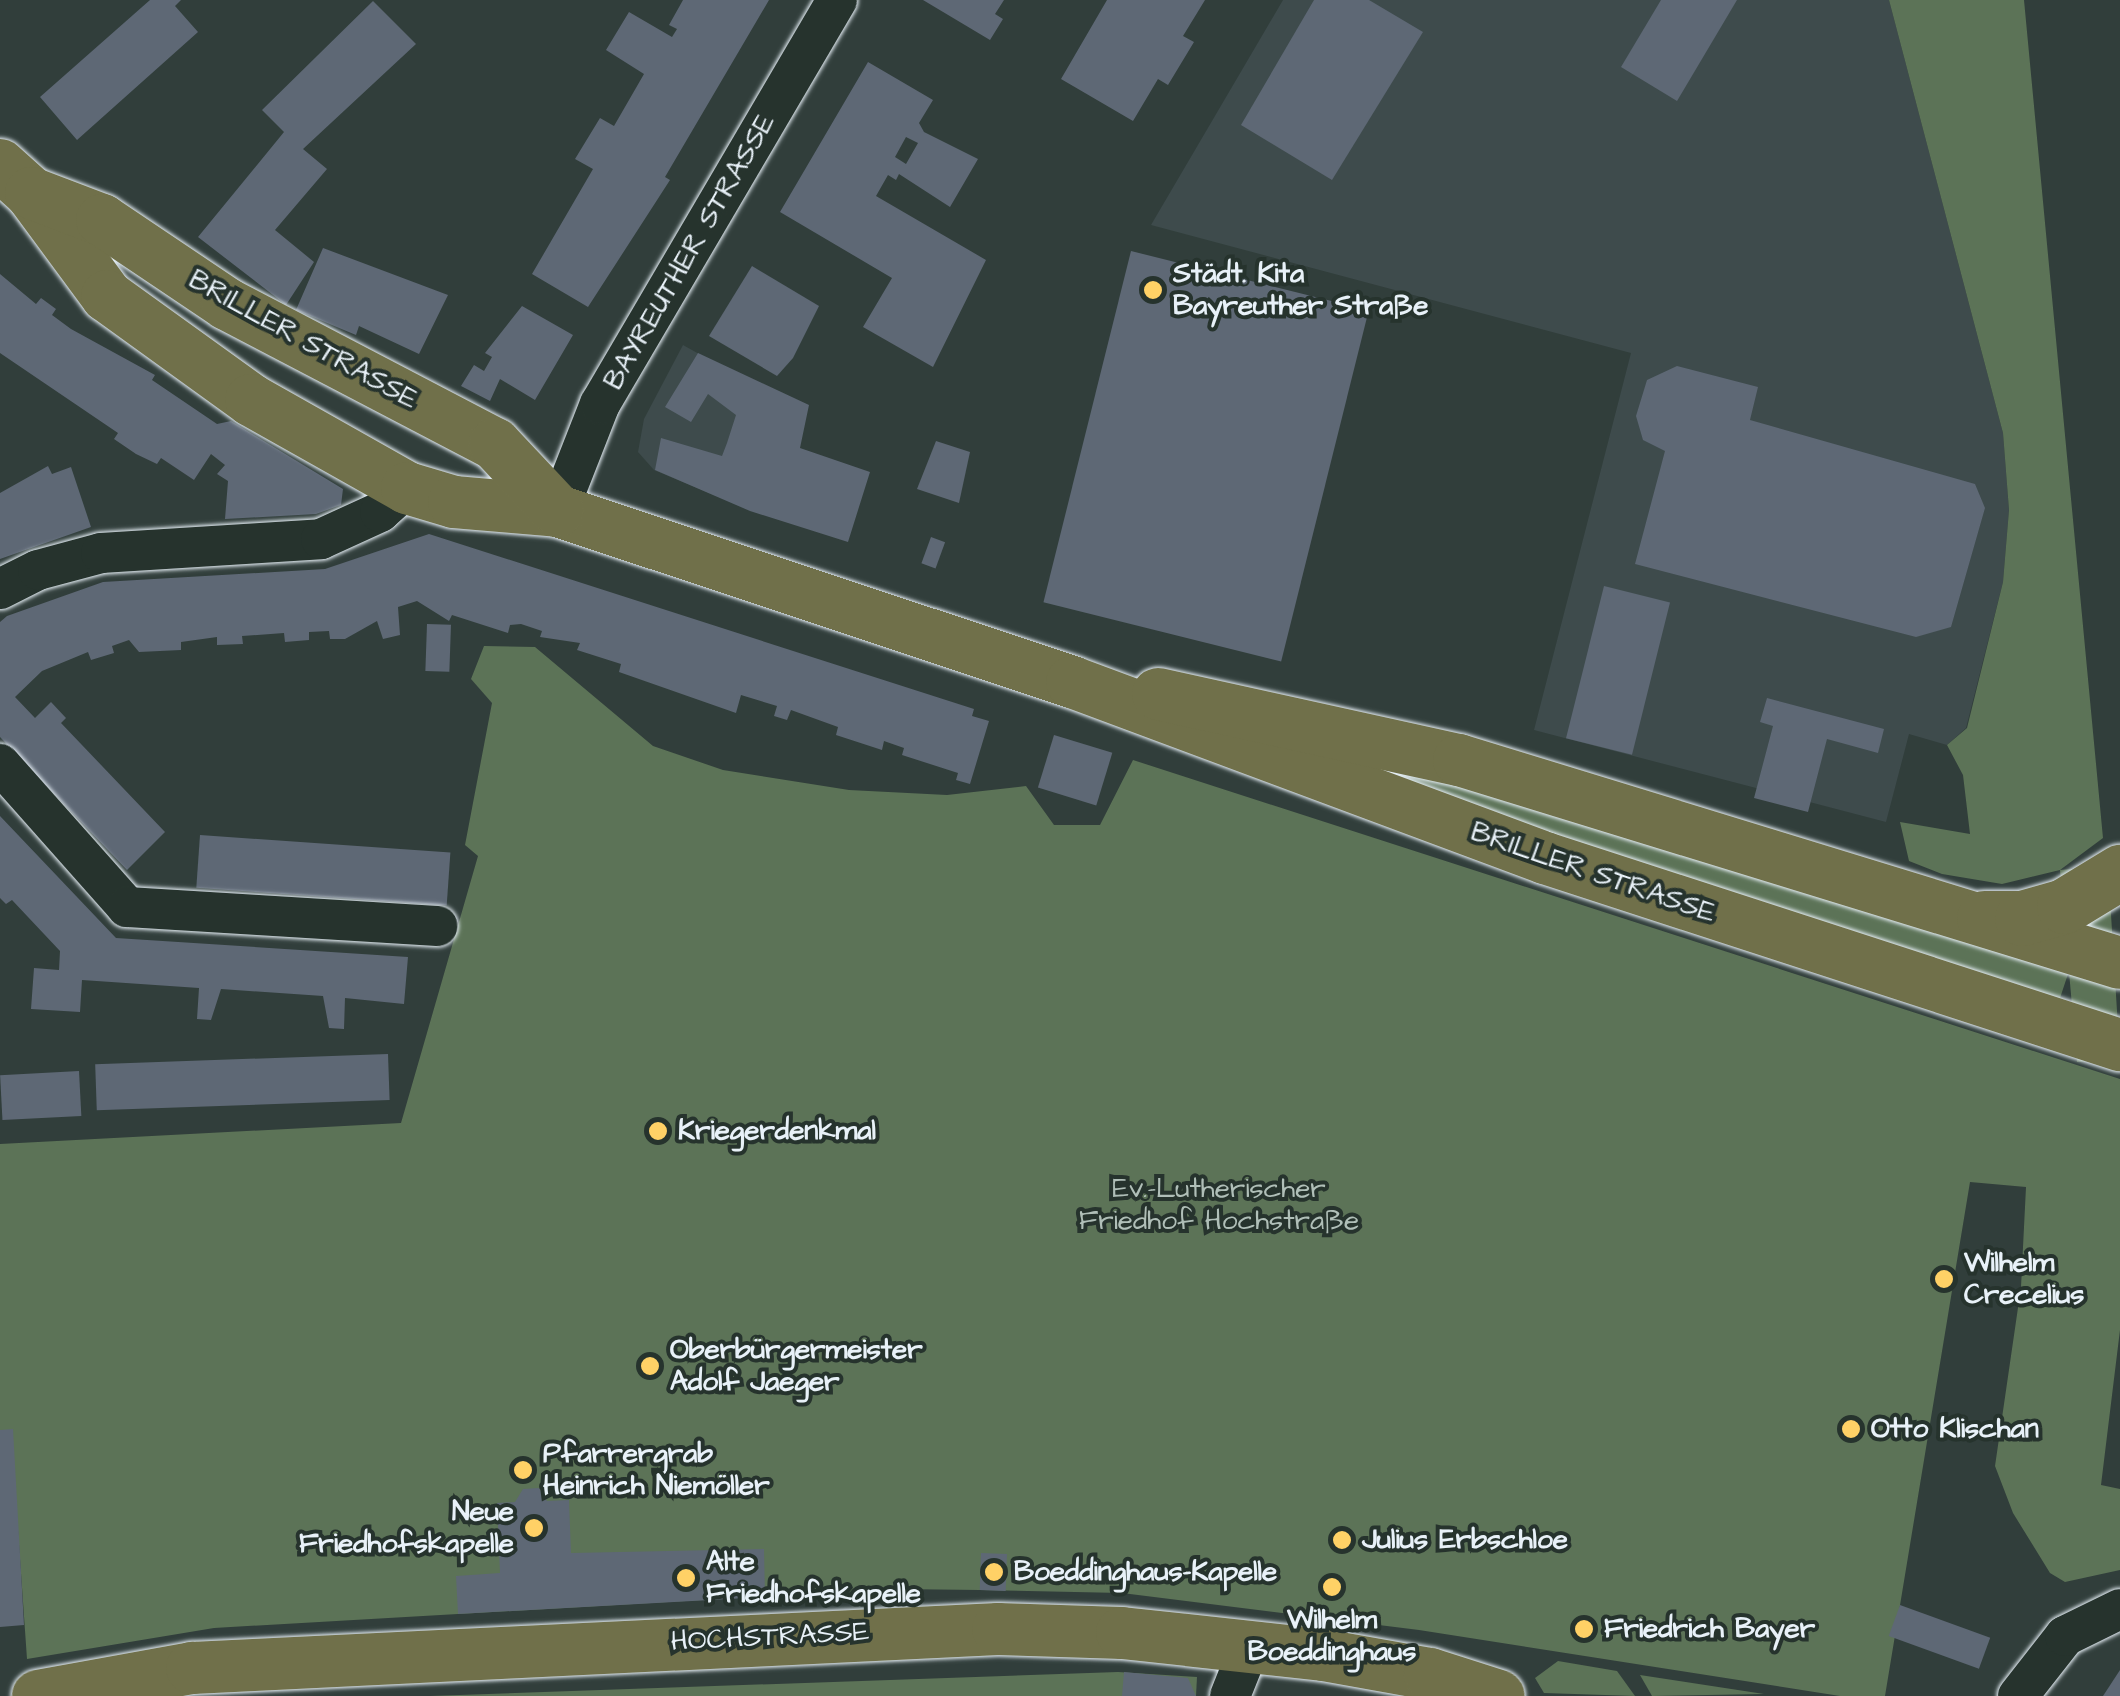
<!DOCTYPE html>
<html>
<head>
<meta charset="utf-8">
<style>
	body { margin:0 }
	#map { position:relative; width:2120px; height:1696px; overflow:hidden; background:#313e3b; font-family:"Architects Daughter",sans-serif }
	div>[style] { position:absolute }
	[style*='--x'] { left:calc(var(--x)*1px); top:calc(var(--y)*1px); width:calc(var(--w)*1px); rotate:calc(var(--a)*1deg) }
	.built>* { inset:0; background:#3e4b4c }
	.green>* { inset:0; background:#5c7357 }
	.building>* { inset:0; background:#5e6875; transform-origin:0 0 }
	.roads { filter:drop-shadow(0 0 2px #e8f1f8) drop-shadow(0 0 2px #e8f1f8) }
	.minor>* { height:40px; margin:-20px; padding:0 20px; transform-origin:20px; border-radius:20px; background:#26332d }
	.major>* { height:52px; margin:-26px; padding:0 26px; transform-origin:26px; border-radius:26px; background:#70704a }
	.highway>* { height:55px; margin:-27.5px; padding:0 27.5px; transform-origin:27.5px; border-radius:27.5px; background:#70704a }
	.dots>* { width:28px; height:28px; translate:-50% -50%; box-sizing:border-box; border:5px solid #26332d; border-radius:50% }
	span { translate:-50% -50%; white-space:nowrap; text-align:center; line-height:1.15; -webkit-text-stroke:8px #26332d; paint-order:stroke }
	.street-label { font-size:28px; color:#e8f1f8 }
	.poi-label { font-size:28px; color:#e8f1f8; font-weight:700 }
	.left { translate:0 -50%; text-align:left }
	.right { translate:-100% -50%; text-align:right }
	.park-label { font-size:28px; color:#b0bfb8 }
</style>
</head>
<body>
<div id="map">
	<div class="built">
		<div style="clip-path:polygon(1283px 0,1889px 0,2003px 433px,2009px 510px,2003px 582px,1966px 728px,1947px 745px,1909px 734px,1886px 822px,1534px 730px,1631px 353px,1151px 225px)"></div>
		<div style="clip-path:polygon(683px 345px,744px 379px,738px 505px,654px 470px,638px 452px,644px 419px)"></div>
	</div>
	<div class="green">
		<div style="clip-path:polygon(1889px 0,2024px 0,2103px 838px,2060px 870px,2108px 866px,2120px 1059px,2077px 1062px,2060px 870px,2002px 884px,1942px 874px,1909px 861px,1900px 822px,1970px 834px,1963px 775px,1947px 745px,1967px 728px,2003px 582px,2009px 510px,2003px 433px)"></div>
		<div style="clip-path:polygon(484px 646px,535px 647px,653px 746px,723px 770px,849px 790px,947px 795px,1026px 786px,1054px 825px,1100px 825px,1133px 760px,2120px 1079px,2120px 1330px,2101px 1485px,2120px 1489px,2120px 1570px,2065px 1582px,2050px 1573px,2013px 1513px,1995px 1466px,2021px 1287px,2026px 1187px,1970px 1182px,1885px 1696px,1840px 1696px,1419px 1630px,1122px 1593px,980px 1590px,896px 1589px,214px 1628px,27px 1659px,11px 1430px,0 1431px,0 1144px,401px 1123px,478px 856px,465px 845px,492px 703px,471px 679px)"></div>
		<div style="clip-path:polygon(1241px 727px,1532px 798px,2068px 974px,2058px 1004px,1515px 826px)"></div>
		<div style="clip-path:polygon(1558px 1661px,1617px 1671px,1635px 1696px,1544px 1693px,1535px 1678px)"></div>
		<div style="clip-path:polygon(1118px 1672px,1197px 1677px,1196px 1696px,430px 1696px)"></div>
		<div style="clip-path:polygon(1640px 1675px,1764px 1694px,1652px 1696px)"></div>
	</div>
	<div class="building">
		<div style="clip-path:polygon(150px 0,181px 0,175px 6px,198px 32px,77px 140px,40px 97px)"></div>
		<div style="clip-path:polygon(683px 0,769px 0,665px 177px,670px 180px,588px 307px,532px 274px,593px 169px,575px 159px,600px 118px,614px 126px,644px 74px,606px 50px,629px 12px,672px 37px,677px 29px,669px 25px)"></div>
		<div style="clip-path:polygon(923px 0,1004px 0,995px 14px,1003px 19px,990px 40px)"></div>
		<div style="clip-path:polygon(1107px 0,1205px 0,1183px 36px,1194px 42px,1168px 85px,1158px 79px,1133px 121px,1061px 79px)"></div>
		<div style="clip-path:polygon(1314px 0,1369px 0,1423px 32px,1332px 180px,1241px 125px)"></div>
		<div style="clip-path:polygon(1661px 0,1737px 0,1677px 101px,1621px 67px)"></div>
		<div style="clip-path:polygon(373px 1px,416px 44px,303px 149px,327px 169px,275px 230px,314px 262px,286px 305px,198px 237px,284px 132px,262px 110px)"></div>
		<div style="clip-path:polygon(evenodd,868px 62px,933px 100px,919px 123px,924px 132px,978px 159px,950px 207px,899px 174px,896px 180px,888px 175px,876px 196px,986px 260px,933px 367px,863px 327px,892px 278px,780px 212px,868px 62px,906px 137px,918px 143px,906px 164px,895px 157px,906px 137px)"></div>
		<div style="clip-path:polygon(323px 248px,448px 295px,419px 354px,359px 326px,356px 335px,296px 310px)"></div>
		<div style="left:1131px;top:251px;width:245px;height:362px;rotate:14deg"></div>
		<div style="clip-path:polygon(752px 266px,819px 306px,793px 358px,777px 376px,709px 336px)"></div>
		<div style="clip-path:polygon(0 274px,36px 304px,41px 298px,56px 309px,52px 315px,71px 329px,155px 375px,152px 380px,217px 424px,231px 421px,343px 489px,341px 505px,316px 514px,225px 519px,228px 481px,217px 474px,225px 465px,211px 454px,194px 480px,161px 458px,157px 464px,136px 454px,114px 439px,118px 433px,0 353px)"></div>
		<div style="clip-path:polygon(522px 306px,573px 335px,535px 400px,500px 379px,490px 401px,461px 386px,474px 365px,484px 371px,492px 357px,485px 353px)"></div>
		<div style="clip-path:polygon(698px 353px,809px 405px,800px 448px,870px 472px,848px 542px,750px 511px,655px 470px,661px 438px,722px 456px,727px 443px,736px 415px,708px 394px,691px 422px,665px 407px)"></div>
		<div style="clip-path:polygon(1677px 366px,1758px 387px,1750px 420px,1975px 484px,1985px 508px,1951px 627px,1916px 637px,1635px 564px,1665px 451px,1643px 440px,1636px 416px,1647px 380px)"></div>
		<div style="clip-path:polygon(936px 441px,970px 452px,959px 503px,917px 489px)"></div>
		<div style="clip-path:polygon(48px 466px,52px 474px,71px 467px,91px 527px,0 559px,0 493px)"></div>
		<div style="clip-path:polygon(429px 534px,974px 709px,972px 716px,989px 721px,970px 784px,956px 780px,958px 773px,902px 755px,904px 748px,884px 741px,882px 750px,836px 735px,838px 727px,791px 710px,787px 720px,774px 716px,777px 706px,741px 695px,736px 713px,619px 672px,621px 664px,577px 650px,580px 643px,540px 637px,542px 631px,521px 624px,510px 625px,508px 633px,452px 615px,449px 621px,417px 601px,398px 607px,400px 635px,383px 639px,377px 621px,345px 639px,330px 639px,329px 631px,309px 632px,309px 640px,285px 642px,284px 633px,242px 636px,243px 644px,217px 645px,217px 637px,181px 642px,181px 650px,139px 652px,129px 640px,112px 646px,114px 653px,91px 660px,88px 652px,42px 671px,15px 697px,35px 718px,51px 702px,66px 718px,61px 723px,165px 832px,127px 870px,0 737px,0 622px,7px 616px,103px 582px,325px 569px)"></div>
		<div style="left:931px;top:537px;width:15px;height:28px;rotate:20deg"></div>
		<div style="left:1604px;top:586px;width:68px;height:157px;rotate:14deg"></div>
		<div style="left:427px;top:624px;width:24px;height:47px;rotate:2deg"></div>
		<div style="clip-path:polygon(1767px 698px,1884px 729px,1878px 753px,1827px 739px,1808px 812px,1754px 798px,1773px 726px,1760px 722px)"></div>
		<div style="left:1054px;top:735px;width:61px;height:55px;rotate:17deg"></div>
		<div style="clip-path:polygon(0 816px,116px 938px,408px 957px,404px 1004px,345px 998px,344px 1029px,329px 1028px,323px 996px,221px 989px,211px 1020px,197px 1019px,199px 988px,82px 980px,80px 1012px,31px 1009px,34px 968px,59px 970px,60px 951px,12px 900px,6px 904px,0 898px)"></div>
		<div style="left:200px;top:835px;width:251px;height:53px;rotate:4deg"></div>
		<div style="left:388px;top:1054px;width:46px;height:293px;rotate:88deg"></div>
		<div style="left:79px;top:1071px;width:45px;height:79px;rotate:87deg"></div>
		<div style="clip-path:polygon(13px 1429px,24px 1625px,0 1627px,0 1430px)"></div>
		<div style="clip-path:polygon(539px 1488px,547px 1501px,569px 1500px,571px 1553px,764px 1549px,765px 1597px,458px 1614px,456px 1576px,500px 1573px,497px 1503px,515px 1502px,523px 1489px)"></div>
		<div style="left:981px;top:1553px;width:26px;height:37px;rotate:2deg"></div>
		<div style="left:1900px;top:1605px;width:96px;height:33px;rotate:20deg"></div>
		<div style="clip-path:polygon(2120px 1670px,2120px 1696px,2103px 1696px)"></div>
		<div style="clip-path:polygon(1124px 1672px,1188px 1678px,1196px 1696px,1122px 1696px)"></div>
	</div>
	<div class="roads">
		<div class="minor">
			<div style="--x:558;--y:511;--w:115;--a:-68.6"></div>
			<div style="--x:600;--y:404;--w:468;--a:-59.6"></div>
			<div style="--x:0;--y:589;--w:42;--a:-26.6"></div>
			<div style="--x:38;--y:570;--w:65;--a:-15.1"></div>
			<div style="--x:101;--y:553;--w:220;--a:-3.6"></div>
			<div style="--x:321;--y:539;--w:65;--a:-24.6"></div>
			<div style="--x:380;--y:512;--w:36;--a:-42"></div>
			<div style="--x:0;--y:764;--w:191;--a:48.4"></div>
			<div style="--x:127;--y:907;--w:311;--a:3.5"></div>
			<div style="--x:1230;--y:1696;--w:54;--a:-68.2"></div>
			<div style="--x:2018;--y:1696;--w:76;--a:-51.9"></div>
			<div style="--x:2065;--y:1636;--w:61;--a:-26.1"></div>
		</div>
		<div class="major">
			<div style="--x:0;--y:165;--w:42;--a:42.1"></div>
			<div style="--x:31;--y:193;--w:128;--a:53.6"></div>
			<div style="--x:107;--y:296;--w:178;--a:35.8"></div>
			<div style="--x:251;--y:400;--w:179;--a:29.4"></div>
			<div style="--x:407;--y:488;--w:49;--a:16.6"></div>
			<div style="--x:454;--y:502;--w:104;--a:4.9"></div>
			<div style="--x:558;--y:511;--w:542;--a:18.4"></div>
			<div style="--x:1072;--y:682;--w:505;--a:20.41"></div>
			<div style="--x:1545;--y:858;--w:605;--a:18.02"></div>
			<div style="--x:31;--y:193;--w:76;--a:20.8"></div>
			<div style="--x:102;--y:220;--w:151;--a:33.9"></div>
			<div style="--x:227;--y:304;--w:302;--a:27.6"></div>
			<div style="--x:495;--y:444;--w:92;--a:46.8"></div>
			<div style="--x:1158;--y:694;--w:308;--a:12.4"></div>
			<div style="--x:1459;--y:760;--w:691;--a:17.07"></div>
			<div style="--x:38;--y:1696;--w:157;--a:-10.3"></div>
			<div style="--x:192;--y:1668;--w:807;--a:-2.77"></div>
			<div style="--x:998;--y:1629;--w:124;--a:1.8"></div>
			<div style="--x:1122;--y:1633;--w:202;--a:6.2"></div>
			<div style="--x:1323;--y:1655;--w:109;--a:10.1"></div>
			<div style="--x:1430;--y:1674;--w:72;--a:17.7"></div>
		</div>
		<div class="highway">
			<div style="--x:1984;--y:918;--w:38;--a:0"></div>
			<div style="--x:2022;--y:918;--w:44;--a:-15.9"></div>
			<div style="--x:2064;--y:906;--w:66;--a:-31.3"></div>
		</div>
	</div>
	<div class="dots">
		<div style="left:1153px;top:290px;background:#ffd166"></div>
		<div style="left:658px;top:1131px;background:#ffd166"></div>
		<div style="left:1944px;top:1279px;background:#ffd166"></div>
		<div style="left:650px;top:1366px;background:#ffd166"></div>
		<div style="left:1851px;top:1429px;background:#ffd166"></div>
		<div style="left:523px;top:1470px;background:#ffd166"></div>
		<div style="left:534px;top:1528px;background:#ffd166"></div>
		<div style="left:1342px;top:1540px;background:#ffd166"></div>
		<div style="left:994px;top:1572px;background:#ffd166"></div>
		<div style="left:686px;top:1578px;background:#ffd166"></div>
		<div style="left:1332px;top:1587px;background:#ffd166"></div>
		<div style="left:1584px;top:1629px;background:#ffd166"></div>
	</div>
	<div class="street-label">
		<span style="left:690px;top:252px;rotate:-60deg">BAYREUTHER STRASSE</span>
		<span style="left:303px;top:340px;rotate:29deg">BRILLER STRASSE</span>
		<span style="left:1593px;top:873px;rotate:19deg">BRILLER STRASSE</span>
		<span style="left:770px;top:1637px;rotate:-3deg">HOCHSTRASSE</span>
	</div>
	<div class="poi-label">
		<span class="left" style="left:1173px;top:290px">Städt. Kita<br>Bayreuther Straße</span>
		<span class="left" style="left:678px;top:1131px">Kriegerdenkmal</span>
		<span class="left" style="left:1964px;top:1279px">Wilhelm<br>Crecelius</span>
		<span class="left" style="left:670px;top:1366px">Oberbürgermeister<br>Adolf Jaeger</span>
		<span class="left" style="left:1871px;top:1429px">Otto Klischan</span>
		<span class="left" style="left:543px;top:1470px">Pfarrergrab<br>Heinrich Niemöller</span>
		<span class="right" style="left:514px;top:1528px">Neue<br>Friedhofskapelle</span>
		<span class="left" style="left:1362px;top:1540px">Julius Erbschloe</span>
		<span class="left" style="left:706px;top:1578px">Alte<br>Friedhofskapelle</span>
		<span class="left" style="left:1014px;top:1572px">Boeddinghaus-Kapelle</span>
		<span style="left:1332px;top:1636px">Wilhelm<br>Boeddinghaus</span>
		<span class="left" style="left:1604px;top:1629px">Friedrich Bayer</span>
	</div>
	<div class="park-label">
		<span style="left:1219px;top:1205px">Ev.-Lutherischer<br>Friedhof Hochstraße</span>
	</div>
</div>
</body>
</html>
